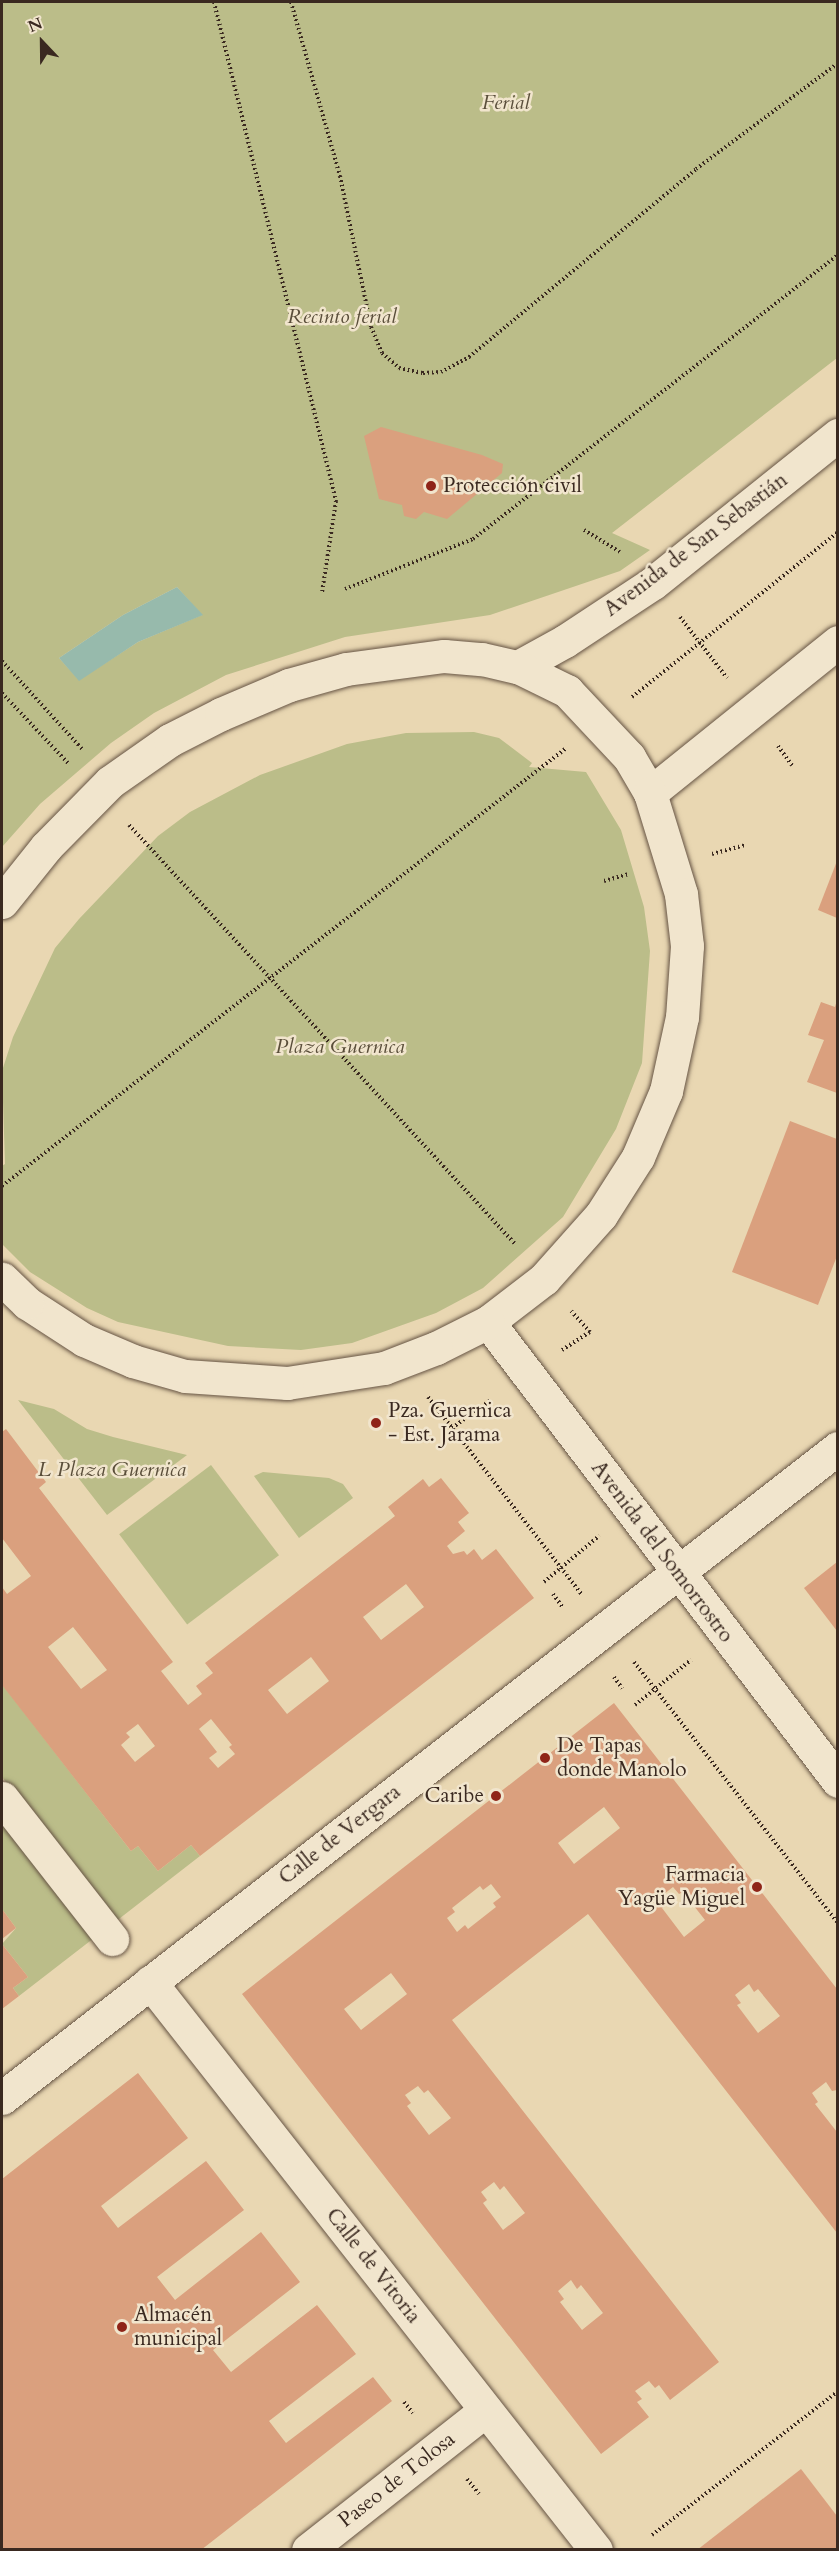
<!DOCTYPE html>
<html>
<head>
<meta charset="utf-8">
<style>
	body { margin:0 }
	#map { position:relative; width:839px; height:2551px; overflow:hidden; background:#e9d7b2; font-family:Cardo,serif }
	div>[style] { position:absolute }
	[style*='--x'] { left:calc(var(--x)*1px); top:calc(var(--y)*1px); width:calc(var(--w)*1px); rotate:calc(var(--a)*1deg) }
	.green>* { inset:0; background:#bbbd89; transform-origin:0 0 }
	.water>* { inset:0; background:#97baac }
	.building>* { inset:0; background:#daa07e }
	.path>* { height:4px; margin-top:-2px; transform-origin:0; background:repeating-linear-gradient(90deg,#3a2920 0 1.5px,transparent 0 4.5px) }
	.roads { filter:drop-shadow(0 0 2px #665444) drop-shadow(0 0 2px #665444) }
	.pedestrian>* { height:33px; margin:-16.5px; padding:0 16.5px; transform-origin:16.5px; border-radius:16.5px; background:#f1e5cd }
	.minor>* { height:33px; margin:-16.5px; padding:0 16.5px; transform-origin:16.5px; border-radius:16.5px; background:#f1e5cd }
	.tertiary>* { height:33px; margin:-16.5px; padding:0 16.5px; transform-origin:16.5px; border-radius:16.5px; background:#f1e5cd }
	.dots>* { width:16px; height:16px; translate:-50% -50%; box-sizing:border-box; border:3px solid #f1e5cd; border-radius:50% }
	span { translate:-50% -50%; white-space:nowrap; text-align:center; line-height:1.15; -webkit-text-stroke:5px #f1e5cd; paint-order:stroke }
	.park-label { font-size:21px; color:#5a4e3a; font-style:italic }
	.poi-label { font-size:21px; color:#3a2920 }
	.left { translate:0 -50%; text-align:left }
	.right { translate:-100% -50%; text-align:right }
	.street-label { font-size:21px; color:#3a2920 }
	.frame { position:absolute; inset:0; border:3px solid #3a2920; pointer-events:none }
	.north { position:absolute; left:12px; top:12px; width:60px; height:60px; -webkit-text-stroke:4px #f1e5cd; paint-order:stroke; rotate:338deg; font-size:16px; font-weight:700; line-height:24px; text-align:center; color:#3a2920 }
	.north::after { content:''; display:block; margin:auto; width:21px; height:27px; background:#3a2920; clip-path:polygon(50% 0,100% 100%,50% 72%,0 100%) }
</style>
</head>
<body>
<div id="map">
	<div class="green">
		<div style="clip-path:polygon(evenodd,2px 2px,837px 2px,837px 358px,612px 533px,650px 550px,620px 571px,490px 615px,345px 637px,226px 675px,154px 713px,111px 743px,40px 804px,2px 847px,2px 2px,177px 587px,202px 615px,138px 642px,79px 680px,59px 658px,123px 615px,177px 587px)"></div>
		<div style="clip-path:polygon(474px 732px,499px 738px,532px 763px,529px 767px,586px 772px,621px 830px,644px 907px,650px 951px,642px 1063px,616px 1129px,563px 1217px,483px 1288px,436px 1313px,352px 1343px,301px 1350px,228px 1346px,118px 1322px,87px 1308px,30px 1272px,2px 1244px,2px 1166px,5px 1164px,2px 1071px,13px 1037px,55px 948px,79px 919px,158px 836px,190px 812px,260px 775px,347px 744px,406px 733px)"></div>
		<div style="clip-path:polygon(18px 1400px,54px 1409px,87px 1429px,113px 1437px,187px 1455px,107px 1515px)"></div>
		<div style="left:211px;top:1465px;width:113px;height:115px;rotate:53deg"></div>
		<div style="clip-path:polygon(263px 1472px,329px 1478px,343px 1484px,353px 1498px,299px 1538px,254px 1476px)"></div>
		<div style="clip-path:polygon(2px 1684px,131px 1851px,138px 1846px,158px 1871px,191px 1845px,200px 1856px,115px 1922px,2px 1777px)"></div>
		<div style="clip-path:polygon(2px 1819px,94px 1938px,19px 1996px,13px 1988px,28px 1977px,2px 1944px,16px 1928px,2px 1909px)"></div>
	</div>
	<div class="water">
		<div style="clip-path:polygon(177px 587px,203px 615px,138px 642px,79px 681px,59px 658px,123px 615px)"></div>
	</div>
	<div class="building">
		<div style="clip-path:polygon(381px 427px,482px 455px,503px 464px,502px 473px,447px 519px,424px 512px,416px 519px,404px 516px,402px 505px,379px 499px,364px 436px)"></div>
		<div style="clip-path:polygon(837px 861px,837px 918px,818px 910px)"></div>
		<div style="clip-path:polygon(837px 1000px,837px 1093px,807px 1082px,824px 1040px,808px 1035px,821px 1002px,835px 1007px)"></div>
		<div style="clip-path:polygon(790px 1121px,837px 1139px,837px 1256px,818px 1305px,732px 1272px)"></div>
		<div style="clip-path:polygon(evenodd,6px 1429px,46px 1482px,39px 1488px,173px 1662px,161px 1671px,188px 1705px,202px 1694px,196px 1686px,213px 1673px,205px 1663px,395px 1516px,388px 1507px,423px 1479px,429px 1487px,441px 1478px,469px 1513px,458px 1522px,465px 1531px,447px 1546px,453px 1554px,464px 1551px,467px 1555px,474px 1549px,482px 1560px,496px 1549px,534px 1598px,200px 1856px,191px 1845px,158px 1871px,138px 1846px,131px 1851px,2px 1685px,2px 1587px,7px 1594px,31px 1576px,2px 1538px,2px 1432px,6px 1429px,406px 1584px,424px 1607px,381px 1640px,363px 1617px,406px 1584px,6px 1429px,73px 1627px,107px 1670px,81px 1689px,48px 1647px,73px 1627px,6px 1429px,311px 1657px,329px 1681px,287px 1714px,268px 1690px,311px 1657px,6px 1429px,211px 1719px,232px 1745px,229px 1747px,235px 1754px,218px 1768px,209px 1758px,217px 1752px,199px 1729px,211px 1719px,6px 1429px,138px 1724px,155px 1746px,135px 1762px,121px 1745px,130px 1737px,126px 1733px,138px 1724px)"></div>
		<div style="clip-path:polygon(837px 1562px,837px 1631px,804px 1588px)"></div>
		<div style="clip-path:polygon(evenodd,614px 1703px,837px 1989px,837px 2090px,832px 2091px,826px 2082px,812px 2093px,818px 2102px,815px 2104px,837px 2132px,837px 2233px,588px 1914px,452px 2020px,719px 2362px,670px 2400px,659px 2385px,655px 2388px,649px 2381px,635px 2391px,642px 2399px,637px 2402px,649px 2417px,601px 2454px,242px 1994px,614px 1703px,604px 1807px,620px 1828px,574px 1864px,558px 1843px,604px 1807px,614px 1703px,491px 1884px,501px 1897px,493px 1903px,496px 1907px,468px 1929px,465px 1925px,457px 1932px,447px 1918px,455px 1912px,452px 1908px,480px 1886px,483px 1890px,491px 1884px,614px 1703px,673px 1887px,679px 1894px,683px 1892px,705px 1920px,684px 1937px,662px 1908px,666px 1905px,659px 1898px,673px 1887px,614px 1703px,391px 1973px,407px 1994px,361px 2030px,344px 2009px,391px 1973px,614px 1703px,749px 1984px,754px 1992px,758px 1989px,780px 2016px,758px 2033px,737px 2005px,741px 2003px,735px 1995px,749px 1984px,614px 1703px,418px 2086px,424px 2093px,428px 2090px,451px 2118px,429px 2135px,407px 2106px,411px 2103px,405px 2095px,418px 2086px,614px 1703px,494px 2182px,500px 2190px,504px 2186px,525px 2213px,503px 2230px,483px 2203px,487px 2200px,481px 2192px,494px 2182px,614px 1703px,571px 2280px,577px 2289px,581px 2285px,603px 2313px,582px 2330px,560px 2302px,564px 2299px,558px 2291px,571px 2280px)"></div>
		<div style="clip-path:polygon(2px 1909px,16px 1928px,2px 1939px)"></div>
		<div style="clip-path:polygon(2px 1944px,28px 1977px,13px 1988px,19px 1996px,2px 2009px)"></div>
		<div style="clip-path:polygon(138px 2073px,188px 2138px,101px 2206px,118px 2228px,206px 2161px,244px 2210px,157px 2277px,175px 2300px,261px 2232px,300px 2282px,213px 2350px,231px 2372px,317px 2305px,356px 2354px,269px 2421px,286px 2443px,373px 2377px,392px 2401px,201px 2550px,2px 2550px,2px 2179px)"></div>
		<div style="clip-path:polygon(801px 2469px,837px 2516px,837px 2550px,697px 2550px)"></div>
	</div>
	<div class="path">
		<div style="--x:214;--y:2;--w:514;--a:76.26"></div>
		<div style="--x:336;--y:501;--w:92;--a:98.7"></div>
		<div style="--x:291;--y:2;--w:181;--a:74.3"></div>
		<div style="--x:340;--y:176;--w:154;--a:78.4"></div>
		<div style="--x:371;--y:327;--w:28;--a:67"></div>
		<div style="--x:382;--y:353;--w:23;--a:41"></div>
		<div style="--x:399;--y:368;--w:25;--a:12"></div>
		<div style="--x:423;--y:373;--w:18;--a:-3"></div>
		<div style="--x:441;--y:372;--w:32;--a:-28"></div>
		<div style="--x:469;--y:357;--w:295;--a:-39.6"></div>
		<div style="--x:696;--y:169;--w:177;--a:-36.7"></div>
		<div style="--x:584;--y:530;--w:42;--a:31.4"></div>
		<div style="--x:345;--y:589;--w:137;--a:-21.3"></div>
		<div style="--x:473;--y:539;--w:462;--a:-37.9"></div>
		<div style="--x:680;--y:617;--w:77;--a:52.4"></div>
		<div style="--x:2;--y:661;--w:119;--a:47.7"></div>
		<div style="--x:2;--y:693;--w:98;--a:46.7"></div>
		<div style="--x:632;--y:697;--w:264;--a:-38.7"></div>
		<div style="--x:778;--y:746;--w:24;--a:54"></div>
		<div style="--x:129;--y:825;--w:571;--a:47.34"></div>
		<div style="--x:712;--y:854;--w:35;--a:-15"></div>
		<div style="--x:604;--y:881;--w:26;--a:-16"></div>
		<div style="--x:2;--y:1186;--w:713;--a:-37.82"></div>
		<div style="--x:562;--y:1350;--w:33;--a:-33"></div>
		<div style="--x:590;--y:1332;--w:28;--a:-132"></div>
		<div style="--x:428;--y:1397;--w:251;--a:52.1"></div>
		<div style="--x:452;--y:1428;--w:49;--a:-35.9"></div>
		<div style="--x:544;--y:1582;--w:72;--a:-39.9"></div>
		<div style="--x:553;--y:1594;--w:17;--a:54"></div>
		<div style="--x:634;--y:1662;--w:331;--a:52"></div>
		<div style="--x:614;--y:1677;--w:14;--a:54"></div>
		<div style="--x:635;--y:1705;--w:72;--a:-38.8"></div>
		<div style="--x:404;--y:2402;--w:14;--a:51"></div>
		<div style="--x:467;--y:2479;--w:19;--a:51"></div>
		<div style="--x:652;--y:2535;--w:235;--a:-37.7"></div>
	</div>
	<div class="roads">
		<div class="pedestrian">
			<div style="--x:2;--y:1798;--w:179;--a:52"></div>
		</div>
		<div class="minor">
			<div style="--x:488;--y:1322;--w:577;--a:52.67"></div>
			<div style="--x:150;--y:1982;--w:722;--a:51.86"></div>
			<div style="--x:2;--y:2098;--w:1059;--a:-37.87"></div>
			<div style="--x:308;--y:2550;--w:226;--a:-38.2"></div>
		</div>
		<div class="tertiary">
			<div style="--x:518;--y:667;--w:54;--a:-29"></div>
			<div style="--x:565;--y:641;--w:105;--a:-33.4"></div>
			<div style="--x:653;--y:583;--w:237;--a:-38.7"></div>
			<div style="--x:650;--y:793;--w:241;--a:-38.8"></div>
			<div style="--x:2;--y:902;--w:70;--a:-51.3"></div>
			<div style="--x:46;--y:847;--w:91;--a:-45.4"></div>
			<div style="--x:110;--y:782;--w:73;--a:-35"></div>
			<div style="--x:170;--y:740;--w:57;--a:-27"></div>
			<div style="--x:221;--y:714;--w:74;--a:-23.1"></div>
			<div style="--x:289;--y:685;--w:59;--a:-15.7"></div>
			<div style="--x:346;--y:669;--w:99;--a:-7.6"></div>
			<div style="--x:444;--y:656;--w:38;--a:5"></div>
			<div style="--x:482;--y:659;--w:37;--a:13"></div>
			<div style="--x:518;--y:667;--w:55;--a:26.1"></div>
			<div style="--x:567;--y:691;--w:91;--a:46.8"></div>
			<div style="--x:629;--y:757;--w:42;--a:59.7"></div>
			<div style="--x:650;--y:793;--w:106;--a:72.9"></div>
			<div style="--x:681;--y:894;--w:52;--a:83.4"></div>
			<div style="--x:687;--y:946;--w:71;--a:94"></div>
			<div style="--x:682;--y:1017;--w:76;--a:102.2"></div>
			<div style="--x:666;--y:1091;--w:72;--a:113"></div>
			<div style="--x:638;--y:1157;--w:69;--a:122.5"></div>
			<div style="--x:601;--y:1215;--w:86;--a:131.7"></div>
			<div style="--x:544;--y:1279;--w:71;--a:142.5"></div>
			<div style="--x:488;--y:1322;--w:58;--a:153.4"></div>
			<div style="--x:436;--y:1348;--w:56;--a:159"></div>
			<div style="--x:384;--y:1368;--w:98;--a:171.2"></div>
			<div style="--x:287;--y:1383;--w:102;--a:-176.1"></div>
			<div style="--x:185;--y:1376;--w:54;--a:-163.9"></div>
			<div style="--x:133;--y:1361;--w:53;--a:-156.8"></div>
			<div style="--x:84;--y:1340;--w:68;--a:-147"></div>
			<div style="--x:27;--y:1303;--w:35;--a:-136"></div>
		</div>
	</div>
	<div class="dots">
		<div style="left:431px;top:486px;background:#8f2418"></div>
		<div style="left:376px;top:1423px;background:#8f2418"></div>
		<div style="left:545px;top:1758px;background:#8f2418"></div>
		<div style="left:496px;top:1796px;background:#8f2418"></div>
		<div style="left:757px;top:1887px;background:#8f2418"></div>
		<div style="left:122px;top:2327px;background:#8f2418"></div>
	</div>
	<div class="park-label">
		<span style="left:506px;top:103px">Ferial</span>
		<span style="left:342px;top:317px">Recinto ferial</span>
		<span style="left:340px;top:1047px">Plaza Guernica</span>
		<span style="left:112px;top:1470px">L Plaza Guernica</span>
	</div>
	<div class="poi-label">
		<span class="left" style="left:443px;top:486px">Protección civil</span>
		<span class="left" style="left:388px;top:1423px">Pza. Guernica<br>- Est. Jarama</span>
		<span class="left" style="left:557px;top:1758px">De Tapas<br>donde Manolo</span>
		<span class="right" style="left:484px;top:1796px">Caribe</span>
		<span class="right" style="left:745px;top:1887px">Farmacia<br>Yagüe Miguel</span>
		<span class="left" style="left:134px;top:2327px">Almacén<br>municipal</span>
	</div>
	<div class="street-label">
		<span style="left:696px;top:545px;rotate:-37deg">Avenida de San Sebastián</span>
		<span style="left:662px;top:1552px;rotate:53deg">Avenida del Somorrostro</span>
		<span style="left:340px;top:1835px;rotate:-38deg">Calle de Vergara</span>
		<span style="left:373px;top:2266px;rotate:52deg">Calle de Vitoria</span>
		<span style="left:397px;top:2480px;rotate:-38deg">Paseo de Tolosa</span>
	</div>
	<div class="frame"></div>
	<div class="north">N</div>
</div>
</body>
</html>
